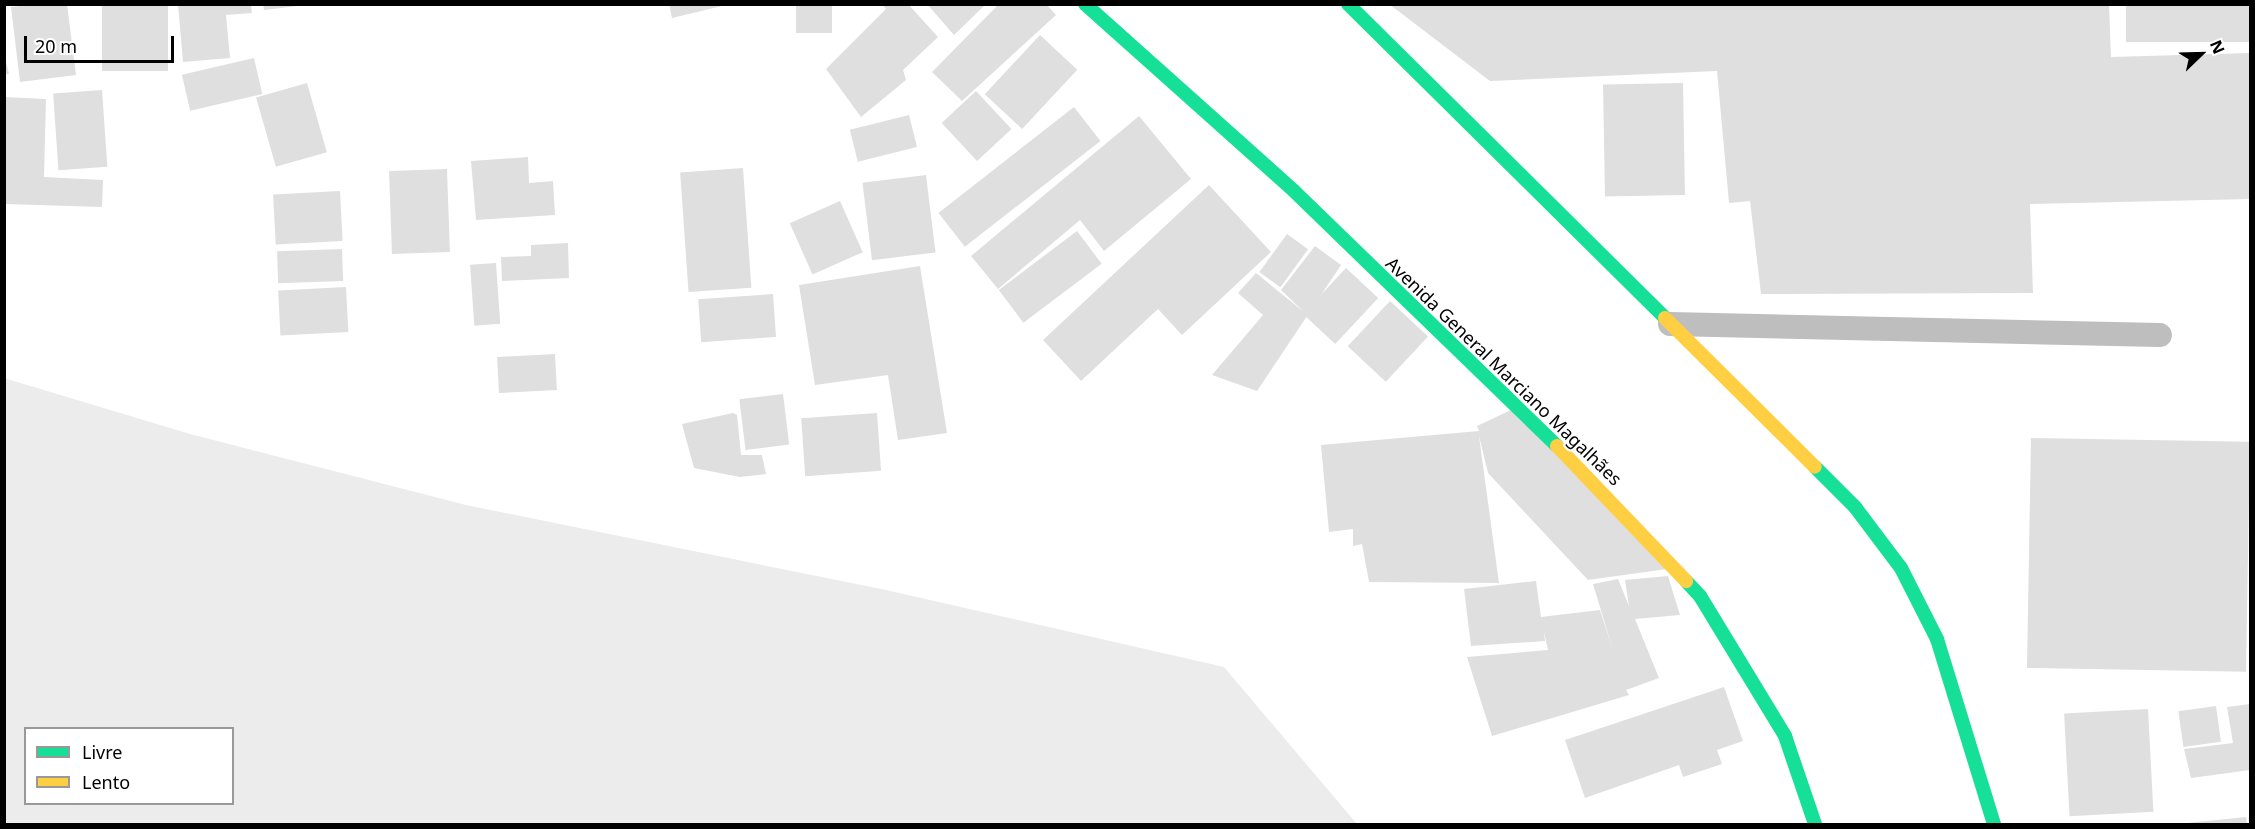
<!DOCTYPE html>
<html>
<head>
<meta charset="utf-8">
<style>
	body { margin:0 }
	#map { position:relative; width:2255px; height:829px; overflow:hidden; background:#fff; font-family:"Noto Sans",sans-serif }
	div>[style] { position:absolute }
	[style*='--x'] { left:calc(var(--x)*1px); top:calc(var(--y)*1px); width:calc(var(--w)*1px); rotate:calc(var(--a)*1deg) }
	.green>* { inset:0; background:#ececec }
	.building>* { inset:0; background:#dfdfdf; transform-origin:0 0 }
	.lane>* { height:24px; margin:-12px; padding:0 12px; transform-origin:12px; border-radius:12px; background:#bebebe }
	.fast>* { height:14px; margin:-7px; padding:0 7px; transform-origin:7px; border-radius:7px; background:#16e098 }
	.slow>* { height:14px; margin:-7px; padding:0 7px; transform-origin:7px; border-radius:7px; background:#ffcf43 }
	span { translate:-50% -50%; white-space:nowrap; text-align:center; line-height:1.15; -webkit-text-stroke:4.5px #fff; paint-order:stroke }
	.street-label { font-size:18px; color:#000 }
	.frame { position:absolute; inset:0; border:6px solid #000; pointer-events:none }
	.legend { position:absolute; left:24px; top:727px; width:210px; height:78px; box-sizing:border-box; background:#fff; border:2px solid #999; margin:0; padding:8px 10px; list-style:none; font-size:18px; color:#000 }
	.legend li { display:flex; align-items:center; gap:12px; height:30px }
	.legend b { width:30px; border:2px solid #999 }
	.north { position:absolute; left:2171px; top:24px; width:60px; height:60px; -webkit-text-stroke:4px #fff; paint-order:stroke; rotate:67deg; font-size:16px; font-weight:700; line-height:24px; text-align:center; color:#000 }
	.north::after { content:''; display:block; margin:auto; width:21px; height:27px; background:#000; clip-path:polygon(50% 0,100% 100%,50% 72%,0 100%) }
	.scale { position:absolute; left:24px; top:36px; width:150px; height:27px; box-sizing:border-box; border:3px solid #000; border-top:0; padding-left:8px; font-size:18px; line-height:21px; white-space:nowrap; color:#000; -webkit-text-stroke:4px #fff; paint-order:stroke }
</style>
</head>
<body>
<div id="map">
	<div class="green">
		<div style="clip-path:polygon(evenodd,4px 378px,190px 434px,466px 505px,886px 590px,1224px 667px,1357px 824px,5px 824px,4px 378px,26px 728px,232px 728px,232px 804px,26px 804px,26px 728px)"></div>
	</div>
	<div class="building">
		<div style="clip-path:polygon(35px 4px,67px 4px,76px 75px,20px 82px,11px 7px)"></div>
		<div style="left:102px;top:4px;width:66px;height:67px"></div>
		<div style="clip-path:polygon(178px 4px,251px 4px,252px 13px,226px 15px,230px 58px,183px 62px)"></div>
		<div style="clip-path:polygon(263px 4px,298px 4px,298px 6px,264px 10px)"></div>
		<div style="clip-path:polygon(669px 4px,726px 4px,726px 5px,672px 18px)"></div>
		<div style="left:796px;top:4px;width:36px;height:29px"></div>
		<div style="clip-path:polygon(882px 4px,908px 4px,938px 37px,903px 70px,906px 80px,861px 117px,826px 69px,886px 9px)"></div>
		<div style="clip-path:polygon(927px 4px,986px 4px,954px 35px)"></div>
		<div style="clip-path:polygon(999px 4px,1046px 4px,1056px 15px,962px 101px,932px 72px)"></div>
		<div style="clip-path:polygon(1389px 4px,2109px 4px,2111px 57px,2250px 53px,2250px 199px,2030px 204px,2033px 293px,1761px 294px,1750px 201px,1729px 203px,1717px 71px,1490px 81px)"></div>
		<div style="left:2126px;top:4px;width:124px;height:38px"></div>
		<div style="left:1040px;top:35px;width:51px;height:81px;rotate:43deg"></div>
		<div style="clip-path:polygon(4px 53px,9px 74px,4px 74px)"></div>
		<div style="left:254px;top:58px;width:37px;height:74px;rotate:77deg"></div>
		<div style="left:307px;top:83px;width:72px;height:53px;rotate:74deg"></div>
		<div style="left:1683px;top:83px;width:112px;height:80px;rotate:89deg"></div>
		<div style="left:102px;top:90px;width:77px;height:49px;rotate:86deg"></div>
		<div style="left:976px;top:91px;width:52px;height:47px;rotate:47deg"></div>
		<div style="clip-path:polygon(4px 97px,46px 99px,44px 177px,103px 180px,102px 207px,4px 204px)"></div>
		<div style="left:1074px;top:107px;width:43px;height:172px;rotate:52deg"></div>
		<div style="left:909px;top:115px;width:33px;height:61px;rotate:76deg"></div>
		<div style="clip-path:polygon(1139px 116px,1191px 179px,1104px 251px,1080px 220px,998px 289px,971px 256px)"></div>
		<div style="clip-path:polygon(528px 157px,529px 183px,553px 181px,555px 215px,476px 220px,471px 161px)"></div>
		<div style="left:743px;top:168px;width:120px;height:63px;rotate:86deg"></div>
		<div style="left:447px;top:169px;width:83px;height:58px;rotate:88deg"></div>
		<div style="left:926px;top:175px;width:78px;height:64px;rotate:83deg"></div>
		<div style="clip-path:polygon(1209px 185px,1271px 252px,1182px 335px,1158px 309px,1081px 381px,1043px 340px)"></div>
		<div style="left:340px;top:191px;width:50px;height:67px;rotate:87deg"></div>
		<div style="left:840px;top:201px;width:56px;height:55px;rotate:66deg"></div>
		<div style="left:1077px;top:231px;width:41px;height:98px;rotate:53deg"></div>
		<div style="left:1287px;top:234px;width:26px;height:47px;rotate:36deg"></div>
		<div style="clip-path:polygon(568px 243px,569px 278px,502px 281px,501px 257px,531px 256px,531px 245px)"></div>
		<div style="clip-path:polygon(1315px 246px,1341px 265px,1257px 391px,1212px 375px,1263px 315px,1238px 293px,1256px 273px,1304px 312px,1281px 290px)"></div>
		<div style="left:342px;top:249px;width:32px;height:65px;rotate:88deg"></div>
		<div style="left:496px;top:263px;width:61px;height:26px;rotate:86deg"></div>
		<div style="clip-path:polygon(920px 266px,947px 433px,898px 440px,888px 375px,815px 385px,799px 285px)"></div>
		<div style="left:1346px;top:268px;width:44px;height:63px;rotate:43deg"></div>
		<div style="left:346px;top:287px;width:45px;height:68px;rotate:87deg"></div>
		<div style="left:773px;top:294px;width:43px;height:75px;rotate:86deg"></div>
		<div style="left:1390px;top:301px;width:52px;height:62px;rotate:43deg"></div>
		<div style="left:555px;top:354px;width:36px;height:58px;rotate:87deg"></div>
		<div style="left:783px;top:394px;width:51px;height:44px;rotate:83deg"></div>
		<div style="clip-path:polygon(1513px 409px,1674px 568px,1588px 580px,1488px 473px,1479px 436px,1499px 583px,1369px 582px,1362px 544px,1353px 546px,1353px 529px,1329px 532px,1321px 445px,1479px 431px,1477px 426px)"></div>
		<div style="clip-path:polygon(733px 413px,737px 415px,741px 455px,762px 455px,766px 474px,740px 477px,694px 468px,682px 424px)"></div>
		<div style="left:877px;top:413px;width:58px;height:76px;rotate:86deg"></div>
		<div style="left:2031px;top:438px;width:219px;height:230px;rotate:1deg"></div>
		<div style="clip-path:polygon(1668px 576px,1680px 615px,1635px 619px,1659px 678px,1626px 690px,1629px 695px,1492px 736px,1467px 657px,1548px 650px,1544px 632px,1545px 641px,1471px 646px,1464px 589px,1536px 581px,1541px 617px,1600px 610px,1613px 650px,1593px 584px,1618px 579px,1629px 606px,1625px 580px)"></div>
		<div style="clip-path:polygon(1724px 687px,1743px 741px,1717px 750px,1722px 764px,1683px 777px,1679px 765px,1585px 798px,1565px 740px)"></div>
		<div style="clip-path:polygon(2250px 704px,2250px 770px,2191px 778px,2184px 749px,2233px 743px,2227px 707px)"></div>
		<div style="left:2216px;top:706px;width:36px;height:38px;rotate:82deg"></div>
		<div style="left:2148px;top:709px;width:103px;height:84px;rotate:87deg"></div>
		<div style="clip-path:polygon(2246px 817px,2247px 824px,2188px 824px,2187px 823px)"></div>
	</div>
	<div class="lane">
		<div style="--x:1670;--y:324;--w:490;--a:1.3"></div>
	</div>
	<div class="fast">
		<div style="--x:1085;--y:4;--w:280;--a:41.8"></div>
		<div style="--x:1294;--y:191;--w:366;--a:44.1"></div>
		<div style="--x:1348;--y:4;--w:446;--a:44.7"></div>
		<div style="--x:1815;--y:467;--w:57;--a:45"></div>
		<div style="--x:1855;--y:507;--w:76;--a:53"></div>
		<div style="--x:1901;--y:568;--w:80;--a:63.1"></div>
		<div style="--x:1937;--y:639;--w:194;--a:72.9"></div>
		<div style="--x:1686;--y:581;--w:21;--a:47"></div>
		<div style="--x:1700;--y:596;--w:164;--a:58.7"></div>
		<div style="--x:1785;--y:736;--w:93;--a:71.2"></div>
	</div>
	<div class="slow">
		<div style="--x:1665;--y:318;--w:211;--a:44.8"></div>
		<div style="--x:1557;--y:446;--w:187;--a:46.3"></div>
	</div>
	<div class="street-label">
		<span style="left:1504px;top:371px;rotate:44deg">Avenida General Marciano Magalhães</span>
	</div>
	<div class="frame"></div>
	<ul class="legend">
	<li><b style="height:8px;background:#16e098"></b>Livre</li>
	<li><b style="height:8px;background:#ffcf43"></b>Lento</li>
	</ul>
	<div class="north">N</div>
	<div class="scale">20 m</div>
</div>
</body>
</html>
